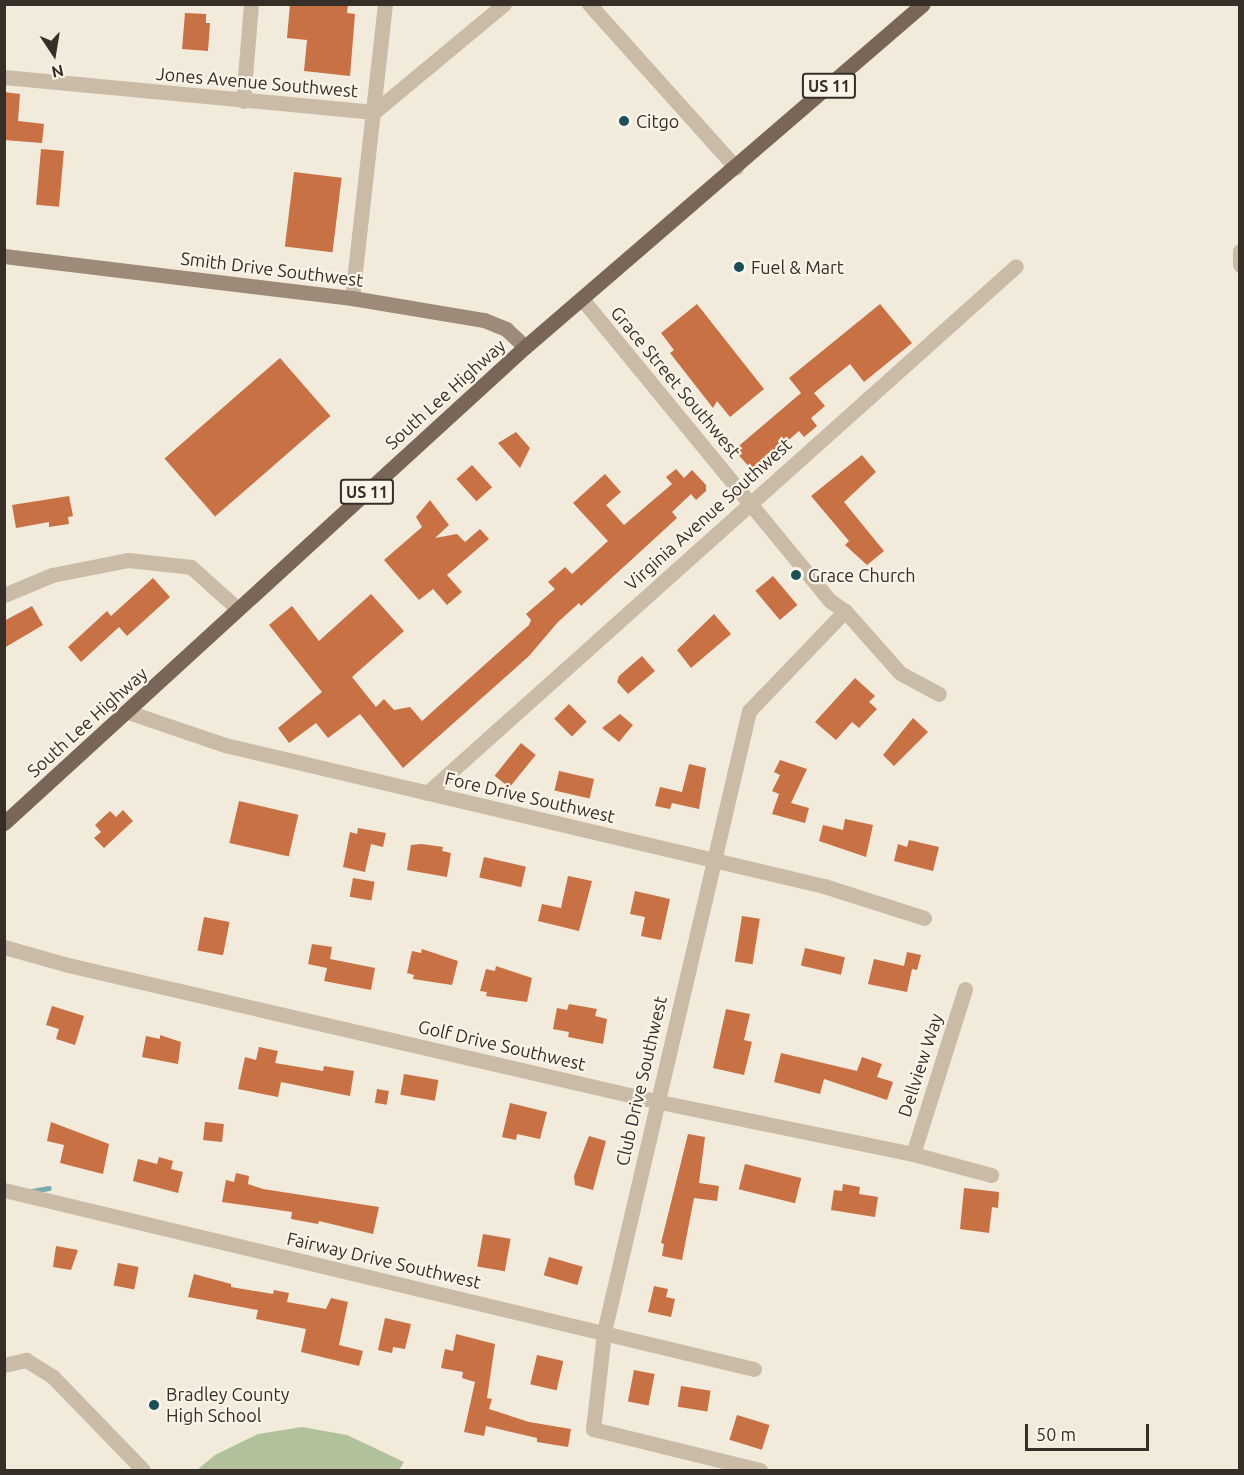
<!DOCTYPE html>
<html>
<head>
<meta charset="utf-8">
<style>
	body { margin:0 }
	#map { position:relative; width:1244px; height:1475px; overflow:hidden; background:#f2eadb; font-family:Ubuntu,sans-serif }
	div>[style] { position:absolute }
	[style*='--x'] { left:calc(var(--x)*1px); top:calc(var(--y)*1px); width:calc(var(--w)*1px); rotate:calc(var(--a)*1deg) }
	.green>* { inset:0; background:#b1c19b }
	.stream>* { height:5px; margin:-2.5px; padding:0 2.5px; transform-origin:2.5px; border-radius:2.5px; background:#7aa8b0 }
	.building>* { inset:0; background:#c77144; transform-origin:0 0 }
	.street>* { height:15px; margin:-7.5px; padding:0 7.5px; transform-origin:7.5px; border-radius:7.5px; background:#cabba7 }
	.secondary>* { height:15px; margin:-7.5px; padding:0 7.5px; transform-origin:7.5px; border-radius:7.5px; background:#9e8a78 }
	.primary>* { height:15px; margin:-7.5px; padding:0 7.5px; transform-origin:7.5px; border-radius:7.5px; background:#796658 }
	.dots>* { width:16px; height:16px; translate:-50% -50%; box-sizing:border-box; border:3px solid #faf3e8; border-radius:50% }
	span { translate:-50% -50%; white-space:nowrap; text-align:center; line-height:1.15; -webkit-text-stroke:4.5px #faf3e8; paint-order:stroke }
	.shield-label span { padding:2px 4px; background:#faf3e8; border:2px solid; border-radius:4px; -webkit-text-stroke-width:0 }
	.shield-label { font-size:16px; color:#372e28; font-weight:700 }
	.street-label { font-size:18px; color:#372e28 }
	.poi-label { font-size:18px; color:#372e28 }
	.left { translate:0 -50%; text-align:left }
	.frame { position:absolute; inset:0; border:6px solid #372e28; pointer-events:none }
	.north { position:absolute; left:24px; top:24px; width:60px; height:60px; -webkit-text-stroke:4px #faf3e8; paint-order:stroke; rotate:168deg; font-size:16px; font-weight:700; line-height:24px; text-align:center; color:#372e28 }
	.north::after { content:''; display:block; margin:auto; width:21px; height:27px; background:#372e28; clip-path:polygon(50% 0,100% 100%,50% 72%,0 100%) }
	.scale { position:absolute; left:1025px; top:1424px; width:124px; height:27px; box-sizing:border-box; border:3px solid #372e28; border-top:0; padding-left:8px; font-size:18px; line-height:21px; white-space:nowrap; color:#372e28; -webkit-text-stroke:4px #faf3e8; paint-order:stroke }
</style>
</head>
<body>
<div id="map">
	<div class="green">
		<div style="clip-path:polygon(302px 1427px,347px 1435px,404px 1462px,399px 1470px,197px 1470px,215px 1455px,258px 1434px)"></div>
	</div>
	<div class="stream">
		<div style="--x:32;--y:1191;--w:17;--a:-10"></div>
	</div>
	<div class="building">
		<div style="clip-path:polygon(290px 4px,348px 4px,347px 13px,355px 14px,350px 76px,304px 71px,307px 40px,287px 38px)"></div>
		<div style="clip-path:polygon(185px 13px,206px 14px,206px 23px,210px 23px,208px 51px,182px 49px)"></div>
		<div style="clip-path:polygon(4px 92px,20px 94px,18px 121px,44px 124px,42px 143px,4px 140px)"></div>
		<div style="left:41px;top:149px;width:23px;height:56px;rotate:5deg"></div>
		<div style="left:294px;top:172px;width:48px;height:75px;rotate:7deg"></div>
		<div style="clip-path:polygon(697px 304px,764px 389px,730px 417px,717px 401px,713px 408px,670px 353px,674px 350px,661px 333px)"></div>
		<div style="clip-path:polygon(880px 304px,912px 343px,864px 382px,850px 364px,814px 393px,825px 406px,811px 418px,817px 426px,804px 437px,799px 431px,753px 471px,734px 450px,801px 393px,789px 378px)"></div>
		<div style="left:280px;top:358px;width:77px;height:153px;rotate:49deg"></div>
		<div style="clip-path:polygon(516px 432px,530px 448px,520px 468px,498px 443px)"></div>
		<div style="clip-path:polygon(862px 455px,876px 472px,844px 502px,884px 551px,867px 565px,845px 545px,849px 541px,811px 496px)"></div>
		<div style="left:472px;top:465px;width:30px;height:21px;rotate:48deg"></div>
		<div style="clip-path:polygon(676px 469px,684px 478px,692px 470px,706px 485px,706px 491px,696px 500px,691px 494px,672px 512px,677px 518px,581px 606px,579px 603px,558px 622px,529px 656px,403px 768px,360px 714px,328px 738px,316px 723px,289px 743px,278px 728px,322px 692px,269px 625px,292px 606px,319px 641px,371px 594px,404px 631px,352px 677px,376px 707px,384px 699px,394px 710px,410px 707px,422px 721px,529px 625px,531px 620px,526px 614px,555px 589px,548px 582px,565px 567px,572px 574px,608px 541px,573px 503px,605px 474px,621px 492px,606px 505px,624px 525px,672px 484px,666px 477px)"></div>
		<div style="clip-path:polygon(69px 496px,73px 516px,68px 517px,69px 524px,49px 527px,49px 522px,16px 528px,12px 505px)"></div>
		<div style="clip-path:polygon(430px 500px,449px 525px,435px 538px,457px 534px,465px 542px,480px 529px,489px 539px,447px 575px,462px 592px,447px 605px,433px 589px,419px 600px,384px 560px,422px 527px,416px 517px)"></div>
		<div style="left:773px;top:576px;width:38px;height:23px;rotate:50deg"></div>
		<div style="clip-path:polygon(153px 578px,170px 597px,127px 636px,119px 627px,81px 662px,68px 647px,107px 611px,111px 616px)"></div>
		<div style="clip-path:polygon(32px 606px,43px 625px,4px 648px,4px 621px)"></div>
		<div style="clip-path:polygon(714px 614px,731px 634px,691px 668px,677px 650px)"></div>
		<div style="clip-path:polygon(642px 656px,655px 671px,628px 694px,617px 682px,619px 676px)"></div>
		<div style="clip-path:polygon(855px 678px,875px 696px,869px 702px,877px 709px,859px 728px,852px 722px,836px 740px,815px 722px)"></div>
		<div style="left:569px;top:704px;width:25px;height:21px;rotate:45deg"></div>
		<div style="clip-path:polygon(620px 714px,633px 725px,619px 742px,602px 728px)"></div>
		<div style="clip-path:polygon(913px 718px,928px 732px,894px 766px,883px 755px)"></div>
		<div style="left:521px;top:743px;width:19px;height:42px;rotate:39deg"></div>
		<div style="clip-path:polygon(780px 760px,807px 769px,791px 803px,809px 808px,805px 823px,772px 814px,779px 794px,772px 791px,780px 775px,774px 772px)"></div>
		<div style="clip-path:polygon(689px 764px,706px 768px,699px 809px,672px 803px,670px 809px,655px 806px,660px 787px,682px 792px)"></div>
		<div style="left:559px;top:771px;width:36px;height:20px;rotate:13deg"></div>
		<div style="left:239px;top:801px;width:61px;height:43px;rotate:13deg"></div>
		<div style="clip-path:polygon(123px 810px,133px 821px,104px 848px,94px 838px,101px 832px,95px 825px,110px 811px,116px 817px)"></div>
		<div style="clip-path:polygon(845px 819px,873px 825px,866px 857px,819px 841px,823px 825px,843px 830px)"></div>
		<div style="clip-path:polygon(358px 828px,386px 833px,383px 847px,371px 844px,365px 872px,343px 867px,350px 832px,357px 834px)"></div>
		<div style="clip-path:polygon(909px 840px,939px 847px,933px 871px,894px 861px,898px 844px,907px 847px)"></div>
		<div style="clip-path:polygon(422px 844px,443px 847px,442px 851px,451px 853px,447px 877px,407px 870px,411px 845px)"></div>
		<div style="left:484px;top:857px;width:43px;height:21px;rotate:13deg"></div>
		<div style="clip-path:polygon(568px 876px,592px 881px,579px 931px,538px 921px,542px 904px,561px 908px)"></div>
		<div style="left:353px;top:878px;width:22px;height:19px;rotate:10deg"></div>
		<div style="clip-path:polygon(635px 891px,670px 899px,661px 940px,641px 936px,645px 917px,630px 914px)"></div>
		<div style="left:742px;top:916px;width:18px;height:46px;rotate:9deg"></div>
		<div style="left:204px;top:917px;width:26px;height:34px;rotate:11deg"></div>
		<div style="clip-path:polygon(312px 944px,332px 947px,330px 959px,375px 968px,371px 990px,324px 981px,327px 968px,308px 964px)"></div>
		<div style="left:805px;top:948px;width:41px;height:18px;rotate:13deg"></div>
		<div style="clip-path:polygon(422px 949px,458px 961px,452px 985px,413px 979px,414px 975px,407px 973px,412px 951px,421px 953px)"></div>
		<div style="clip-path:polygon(907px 952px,921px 955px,917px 970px,912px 969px,907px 992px,868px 984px,874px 959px,904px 966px)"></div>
		<div style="clip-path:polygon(496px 966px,532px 978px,527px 1002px,486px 996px,487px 992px,480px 991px,486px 969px,495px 971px)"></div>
		<div style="clip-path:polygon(569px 1004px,597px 1009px,595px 1016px,607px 1019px,603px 1044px,568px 1037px,569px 1032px,553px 1029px,557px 1008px,567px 1010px)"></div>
		<div style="clip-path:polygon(52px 1006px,84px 1016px,75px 1045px,56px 1039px,59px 1029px,46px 1025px)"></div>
		<div style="clip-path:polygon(726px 1009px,750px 1014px,744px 1040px,752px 1042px,744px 1075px,713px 1068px)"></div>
		<div style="clip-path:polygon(160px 1035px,181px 1042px,178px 1064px,142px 1057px,146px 1036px,160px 1039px)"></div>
		<div style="clip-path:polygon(259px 1047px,278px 1051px,275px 1063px,323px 1071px,324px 1066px,354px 1071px,350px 1096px,281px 1082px,278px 1097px,238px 1089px,245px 1057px,256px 1060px)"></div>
		<div style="clip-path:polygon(781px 1053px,857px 1071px,862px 1057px,882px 1064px,877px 1077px,893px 1082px,887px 1100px,824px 1079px,820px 1094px,774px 1082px)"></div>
		<div style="left:404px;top:1074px;width:35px;height:21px;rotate:10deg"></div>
		<div style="left:377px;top:1089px;width:12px;height:14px;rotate:9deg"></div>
		<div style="clip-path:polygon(510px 1103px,547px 1112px,540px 1139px,517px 1134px,516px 1140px,502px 1137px)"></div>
		<div style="clip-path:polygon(51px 1122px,109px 1144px,103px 1174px,60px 1163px,64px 1145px,47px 1141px)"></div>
		<div style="left:205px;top:1122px;width:19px;height:18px;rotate:6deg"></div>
		<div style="clip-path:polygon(688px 1134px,705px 1137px,699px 1183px,719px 1186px,717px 1201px,694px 1198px,682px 1260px,662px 1256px,664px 1244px,661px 1243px)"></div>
		<div style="clip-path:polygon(589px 1136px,606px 1141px,593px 1190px,575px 1185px,574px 1176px)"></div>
		<div style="clip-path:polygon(159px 1157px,173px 1161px,171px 1169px,183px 1172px,178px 1193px,133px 1181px,138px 1159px,157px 1164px)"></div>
		<div style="left:745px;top:1164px;width:58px;height:26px;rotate:14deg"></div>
		<div style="clip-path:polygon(236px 1173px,249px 1176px,248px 1184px,263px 1189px,379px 1207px,373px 1234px,319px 1221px,318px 1224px,291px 1219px,292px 1212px,222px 1202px,226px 1180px,234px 1182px)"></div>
		<div style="clip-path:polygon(843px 1184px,860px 1187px,859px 1194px,878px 1197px,875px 1217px,831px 1210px,834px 1190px,842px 1191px)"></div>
		<div style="clip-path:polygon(964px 1188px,999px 1192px,998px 1208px,992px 1207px,989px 1233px,960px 1229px)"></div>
		<div style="left:483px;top:1234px;width:28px;height:33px;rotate:10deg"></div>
		<div style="clip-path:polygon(56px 1246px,78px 1250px,71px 1270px,53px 1267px)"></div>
		<div style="left:549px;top:1257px;width:35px;height:19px;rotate:16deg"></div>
		<div style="left:118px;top:1263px;width:21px;height:23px;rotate:11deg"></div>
		<div style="clip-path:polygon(194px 1274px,231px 1284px,231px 1287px,273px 1294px,274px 1290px,289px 1293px,287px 1302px,326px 1309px,331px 1298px,348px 1302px,339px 1345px,363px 1351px,359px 1366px,301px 1352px,306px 1329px,256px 1319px,258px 1310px,188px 1297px)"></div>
		<div style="clip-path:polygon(654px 1286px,668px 1289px,666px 1297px,675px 1299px,671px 1317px,648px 1312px)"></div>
		<div style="clip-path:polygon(385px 1318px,411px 1324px,405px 1349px,393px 1347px,392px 1353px,378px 1350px)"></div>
		<div style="clip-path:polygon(456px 1334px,495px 1344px,487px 1398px,492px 1399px,489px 1409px,529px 1422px,571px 1429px,568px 1447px,537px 1442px,537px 1438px,486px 1426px,484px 1436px,464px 1432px,475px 1382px,462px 1378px,463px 1372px,441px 1368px,445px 1349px,453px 1351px)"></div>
		<div style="left:537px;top:1355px;width:27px;height:30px;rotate:13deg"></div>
		<div style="left:634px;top:1370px;width:21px;height:32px;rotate:11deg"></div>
		<div style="left:681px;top:1386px;width:30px;height:21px;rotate:9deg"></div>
		<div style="left:737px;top:1415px;width:34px;height:26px;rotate:17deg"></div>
	</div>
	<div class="street">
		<div style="--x:589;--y:4;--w:220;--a:48.1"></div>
		<div style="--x:4;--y:77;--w:372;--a:5.4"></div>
		<div style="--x:374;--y:112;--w:169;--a:-39.7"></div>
		<div style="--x:243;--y:101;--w:97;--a:-85.3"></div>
		<div style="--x:1240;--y:251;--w:14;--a:90"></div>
		<div style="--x:352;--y:298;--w:296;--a:-83.6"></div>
		<div style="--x:582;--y:299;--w:389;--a:50.6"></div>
		<div style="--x:829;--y:600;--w:19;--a:35"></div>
		<div style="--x:845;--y:611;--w:83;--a:48.4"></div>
		<div style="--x:900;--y:673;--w:44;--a:28.3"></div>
		<div style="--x:4;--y:595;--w:52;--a:-22.6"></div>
		<div style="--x:52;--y:575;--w:77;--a:-11.2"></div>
		<div style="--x:128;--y:560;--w:63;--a:6.3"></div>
		<div style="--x:191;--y:567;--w:63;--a:41.8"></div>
		<div style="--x:128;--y:712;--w:102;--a:18.8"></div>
		<div style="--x:225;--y:745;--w:615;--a:13.25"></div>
		<div style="--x:824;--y:886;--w:105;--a:17.7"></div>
		<div style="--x:427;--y:793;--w:790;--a:-41.82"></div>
		<div style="--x:4;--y:947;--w:66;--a:15.7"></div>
		<div style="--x:68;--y:965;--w:603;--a:13.04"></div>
		<div style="--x:655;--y:1101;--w:263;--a:11.6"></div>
		<div style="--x:913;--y:1154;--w:81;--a:15.1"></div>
		<div style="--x:913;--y:1154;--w:173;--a:-72.5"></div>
		<div style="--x:4;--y:1190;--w:771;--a:13.42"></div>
		<div style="--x:4;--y:1365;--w:23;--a:-13"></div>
		<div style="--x:26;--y:1360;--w:32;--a:32"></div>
		<div style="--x:53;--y:1377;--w:129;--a:45.9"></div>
		<div style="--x:760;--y:1470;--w:172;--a:-166.2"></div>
		<div style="--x:593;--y:1429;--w:98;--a:-83.5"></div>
		<div style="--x:604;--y:1332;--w:638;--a:-76.86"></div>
		<div style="--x:749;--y:711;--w:139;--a:-46.2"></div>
	</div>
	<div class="secondary">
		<div style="--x:4;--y:256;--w:351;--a:6.9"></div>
		<div style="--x:352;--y:298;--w:134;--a:9.5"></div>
		<div style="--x:484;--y:320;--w:24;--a:22"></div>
		<div style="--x:506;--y:329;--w:26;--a:43"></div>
	</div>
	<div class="primary">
		<div style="--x:4;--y:823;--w:706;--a:-42.42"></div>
		<div style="--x:525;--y:347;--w:525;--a:-40.76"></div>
	</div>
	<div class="dots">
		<div style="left:624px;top:121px;background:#1d4f59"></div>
		<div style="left:739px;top:267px;background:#1d4f59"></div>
		<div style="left:796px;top:575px;background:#1d4f59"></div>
		<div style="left:154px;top:1405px;background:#1d4f59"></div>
	</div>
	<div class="shield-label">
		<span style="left:829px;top:86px">US 11</span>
		<span style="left:367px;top:492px">US 11</span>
	</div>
	<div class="street-label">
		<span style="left:257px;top:82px;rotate:5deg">Jones Avenue Southwest</span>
		<span style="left:272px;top:269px;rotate:7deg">Smith Drive Southwest</span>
		<span style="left:676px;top:382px;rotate:50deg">Grace Street Southwest</span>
		<span style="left:445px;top:394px;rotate:-42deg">South Lee Highway</span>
		<span style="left:708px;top:514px;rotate:-42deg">Virginia Avenue Southwest</span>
		<span style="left:87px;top:722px;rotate:-42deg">South Lee Highway</span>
		<span style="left:530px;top:797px;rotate:13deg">Fore Drive Southwest</span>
		<span style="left:502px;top:1045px;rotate:13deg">Golf Drive Southwest</span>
		<span style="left:920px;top:1065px;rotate:-72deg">Dellview Way</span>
		<span style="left:641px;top:1081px;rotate:-77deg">Club Drive Southwest</span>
		<span style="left:384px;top:1260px;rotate:13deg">Fairway Drive Southwest</span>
	</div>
	<div class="poi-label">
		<span class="left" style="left:636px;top:121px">Citgo</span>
		<span class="left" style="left:751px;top:267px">Fuel &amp; Mart</span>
		<span class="left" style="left:808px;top:575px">Grace Church</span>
		<span class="left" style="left:166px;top:1405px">Bradley County<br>High School</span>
	</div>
	<div class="frame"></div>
	<div class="north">N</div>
	<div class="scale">50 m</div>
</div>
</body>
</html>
